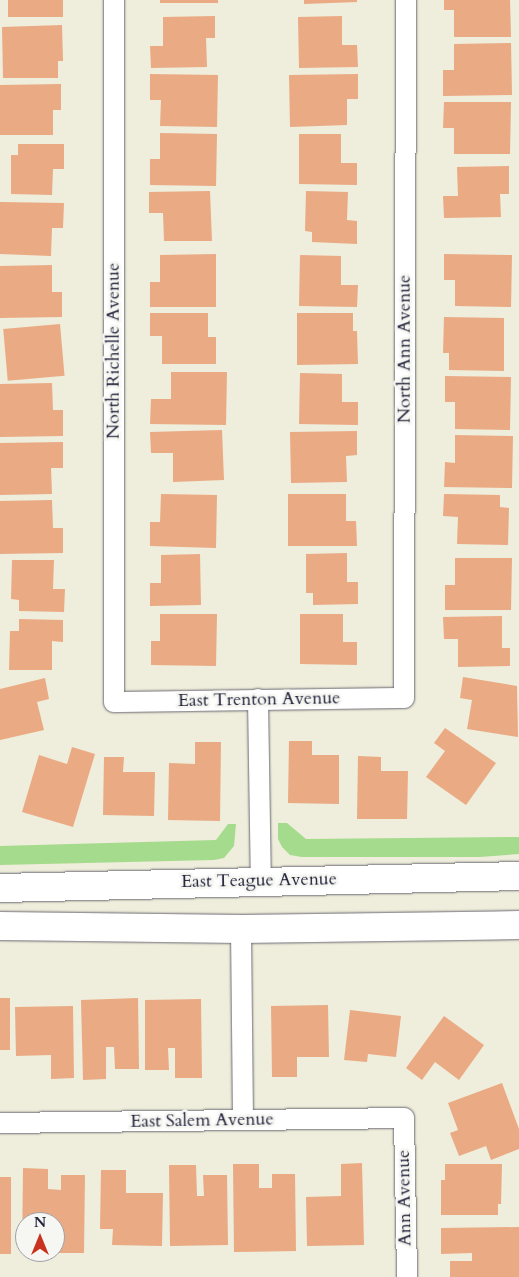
<!DOCTYPE html>
<html>
<head>
<meta charset="utf-8">
<style>
	body { margin:0 }
	#map { position:relative; width:519px; height:1277px; overflow:hidden; background:#efeddb; font-family:Cardo,serif }
	div>[style] { position:absolute }
	[style*='--x'] { left:calc(var(--x)*1px); top:calc(var(--y)*1px); width:calc(var(--w)*1px); rotate:calc(var(--a)*1deg) }
	.green>* { inset:0; background:#a5db8c }
	.building>* { inset:0; background:#eaaa84; transform-origin:0 0 }
	.roads { filter:drop-shadow(0 0 1px #6a6973) drop-shadow(0 0 1px #6a6973) }
	.street>* { height:20px; margin:-10px; padding:0 10px; transform-origin:10px; border-radius:10px; background:#fff }
	.secondary>* { height:28px; margin:-14px; padding:0 14px; transform-origin:14px; border-radius:14px; background:#fff }
	span { translate:-50% -50%; white-space:nowrap; text-align:center; line-height:1.15; -webkit-text-stroke:5px #f6f6f2; paint-order:stroke }
	.street-label { font-size:18px; color:#22223b }
	.north { position:absolute; left:15px; top:1212px; width:50px; height:50px; box-sizing:border-box; background:#f6f6f2; border:1px solid #a1a1a9; border-radius:50%; rotate:0deg; font-size:14px; font-weight:700; line-height:20px; text-align:center; color:#22223b }
	.north::after { content:''; display:block; margin:auto; width:18px; height:22px; background:#c8321e; clip-path:polygon(50% 0,100% 100%,50% 72%,0 100%) }
</style>
</head>
<body>
<div id="map">
	<div class="green">
		<div style="clip-path:polygon(278px 823px,287px 823px,306px 839px,519px 837px,519px 854px,480px 857px,302px 857px,290px 855px,282px 847px,278px 839px)"></div>
		<div style="clip-path:polygon(228px 824px,236px 824px,234px 846px,224px 858px,214px 860px,0 865px,0 846px,216px 840px)"></div>
	</div>
	<div class="building">
		<div style="left:8px;top:0;width:55px;height:17px"></div>
		<div style="left:160px;top:0;width:58px;height:3px"></div>
		<div style="clip-path:polygon(304px 0,357px 0,357px 2px,304px 4px)"></div>
		<div style="clip-path:polygon(444px 0,510px 0,511px 37px,454px 37px,454px 10px,444px 10px)"></div>
		<div style="clip-path:polygon(215px 16px,215px 38px,206px 38px,207px 67px,151px 68px,150px 46px,163px 46px,163px 17px)"></div>
		<div style="clip-path:polygon(342px 16px,342px 45px,357px 45px,358px 67px,299px 68px,298px 17px)"></div>
		<div style="clip-path:polygon(62px 25px,63px 61px,58px 61px,58px 78px,3px 78px,2px 27px)"></div>
		<div style="clip-path:polygon(511px 43px,512px 95px,443px 96px,443px 70px,454px 70px,454px 44px)"></div>
		<div style="clip-path:polygon(150px 74px,218px 75px,217px 127px,160px 126px,161px 100px,150px 100px)"></div>
		<div style="clip-path:polygon(358px 74px,358px 99px,347px 99px,347px 125px,290px 127px,289px 75px)"></div>
		<div style="clip-path:polygon(61px 84px,61px 110px,53px 110px,53px 135px,0 135px,0 85px)"></div>
		<div style="clip-path:polygon(444px 102px,511px 102px,510px 154px,454px 154px,454px 128px,443px 128px)"></div>
		<div style="clip-path:polygon(160px 133px,217px 134px,216px 186px,150px 185px,150px 159px,160px 159px)"></div>
		<div style="clip-path:polygon(299px 134px,341px 134px,341px 163px,357px 163px,357px 185px,299px 184px)"></div>
		<div style="clip-path:polygon(18px 144px,64px 144px,64px 169px,53px 169px,52px 195px,11px 194px,11px 155px,18px 155px)"></div>
		<div style="clip-path:polygon(509px 166px,509px 194px,500px 194px,501px 217px,444px 218px,443px 196px,458px 196px,457px 167px)"></div>
		<div style="clip-path:polygon(210px 191px,212px 241px,164px 241px,163px 213px,149px 213px,149px 192px)"></div>
		<div style="clip-path:polygon(306px 191px,348px 192px,347px 220px,357px 221px,357px 244px,312px 242px,312px 232px,305px 231px)"></div>
		<div style="clip-path:polygon(0 202px,64px 203px,63px 228px,52px 228px,51px 256px,0 254px)"></div>
		<div style="clip-path:polygon(216px 254px,216px 307px,150px 307px,150px 282px,160px 282px,160px 255px)"></div>
		<div style="clip-path:polygon(444px 254px,512px 255px,511px 307px,455px 306px,455px 280px,444px 280px)"></div>
		<div style="clip-path:polygon(300px 255px,341px 256px,341px 285px,358px 285px,357px 307px,299px 306px)"></div>
		<div style="clip-path:polygon(52px 265px,52px 292px,62px 292px,62px 317px,0 318px,0 266px)"></div>
		<div style="clip-path:polygon(150px 313px,208px 313px,208px 337px,216px 337px,216px 364px,162px 364px,162px 336px,150px 336px)"></div>
		<div style="clip-path:polygon(297px 313px,353px 313px,353px 331px,357px 331px,358px 364px,297px 365px)"></div>
		<div style="clip-path:polygon(444px 317px,504px 318px,504px 371px,449px 370px,449px 353px,443px 353px)"></div>
		<div style="left:60px;top:324px;width:52px;height:57px;rotate:85deg"></div>
		<div style="clip-path:polygon(171px 372px,227px 372px,226px 425px,150px 424px,151px 399px,171px 399px)"></div>
		<div style="clip-path:polygon(300px 373px,342px 374px,342px 402px,358px 402px,358px 425px,299px 424px)"></div>
		<div style="clip-path:polygon(445px 376px,511px 377px,510px 430px,455px 429px,455px 402px,445px 402px)"></div>
		<div style="clip-path:polygon(52px 383px,53px 410px,63px 410px,63px 436px,0 437px,0 384px)"></div>
		<div style="clip-path:polygon(222px 430px,224px 480px,173px 482px,173px 453px,151px 453px,150px 432px)"></div>
		<div style="clip-path:polygon(357px 431px,357px 455px,346px 456px,347px 482px,291px 483px,290px 432px)"></div>
		<div style="clip-path:polygon(455px 435px,513px 436px,512px 488px,444px 487px,445px 462px,455px 463px)"></div>
		<div style="clip-path:polygon(63px 442px,63px 468px,51px 468px,52px 494px,0 495px,0 443px)"></div>
		<div style="clip-path:polygon(161px 494px,217px 495px,216px 548px,150px 546px,150px 522px,160px 522px)"></div>
		<div style="clip-path:polygon(288px 494px,346px 494px,346px 521px,356px 521px,357px 546px,288px 546px)"></div>
		<div style="clip-path:polygon(444px 494px,500px 495px,500px 507px,509px 508px,508px 545px,457px 544px,458px 517px,443px 516px)"></div>
		<div style="clip-path:polygon(52px 500px,53px 528px,63px 528px,63px 553px,0 554px,0 501px)"></div>
		<div style="clip-path:polygon(347px 553px,347px 582px,358px 582px,358px 604px,313px 605px,313px 593px,306px 593px,306px 554px)"></div>
		<div style="clip-path:polygon(200px 554px,201px 605px,150px 606px,150px 583px,161px 583px,161px 555px)"></div>
		<div style="clip-path:polygon(455px 558px,512px 558px,511px 610px,445px 610px,445px 585px,455px 585px)"></div>
		<div style="clip-path:polygon(12px 560px,54px 560px,53px 589px,65px 589px,64px 612px,19px 611px,19px 600px,11px 599px)"></div>
		<div style="clip-path:polygon(160px 614px,217px 614px,216px 666px,151px 665px,151px 641px,160px 641px)"></div>
		<div style="clip-path:polygon(300px 614px,343px 614px,343px 642px,357px 642px,357px 665px,300px 664px)"></div>
		<div style="clip-path:polygon(502px 616px,502px 648px,510px 648px,510px 666px,458px 667px,458px 639px,444px 639px,443px 617px)"></div>
		<div style="clip-path:polygon(19px 619px,63px 620px,63px 642px,52px 641px,52px 670px,9px 670px,10px 631px,19px 631px)"></div>
		<div style="clip-path:polygon(463px 677px,517px 686px,518px 737px,467px 729px,472px 700px,460px 698px)"></div>
		<div style="clip-path:polygon(45px 678px,49px 699px,37px 702px,44px 730px,0 740px,0 689px)"></div>
		<div style="clip-path:polygon(445px 728px,496px 763px,466px 805px,426px 777px,445px 751px,434px 743px)"></div>
		<div style="clip-path:polygon(289px 741px,312px 741px,312px 755px,339px 755px,339px 804px,288px 803px)"></div>
		<div style="clip-path:polygon(195px 742px,221px 742px,220px 821px,168px 820px,169px 763px,195px 764px)"></div>
		<div style="clip-path:polygon(72px 747px,95px 754px,73px 827px,22px 812px,39px 755px,67px 764px)"></div>
		<div style="clip-path:polygon(358px 756px,381px 757px,381px 771px,408px 771px,407px 819px,357px 819px)"></div>
		<div style="clip-path:polygon(104px 757px,124px 757px,123px 772px,155px 772px,154px 816px,103px 815px)"></div>
		<div style="left:0;top:998px;width:10px;height:52px"></div>
		<div style="clip-path:polygon(138px 998px,139px 1069px,115px 1069px,114px 1047px,106px 1047px,106px 1079px,83px 1080px,81px 1000px)"></div>
		<div style="clip-path:polygon(201px 999px,202px 1078px,175px 1078px,175px 1048px,168px 1048px,169px 1070px,145px 1070px,145px 1000px)"></div>
		<div style="clip-path:polygon(328px 1005px,329px 1057px,297px 1057px,297px 1077px,272px 1077px,271px 1006px)"></div>
		<div style="clip-path:polygon(73px 1006px,74px 1078px,51px 1079px,51px 1055px,16px 1056px,15px 1007px)"></div>
		<div style="clip-path:polygon(350px 1010px,401px 1016px,396px 1057px,368px 1054px,367px 1062px,344px 1060px)"></div>
		<div style="clip-path:polygon(444px 1016px,484px 1045px,459px 1080px,435px 1062px,422px 1080px,406px 1068px)"></div>
		<div style="clip-path:polygon(502px 1083px,519px 1129px,519px 1149px,491px 1160px,486px 1146px,459px 1156px,450px 1133px,458px 1130px,448px 1103px)"></div>
		<div style="clip-path:polygon(362px 1163px,364px 1245px,307px 1246px,306px 1197px,341px 1196px,341px 1164px)"></div>
		<div style="clip-path:polygon(233px 1164px,259px 1164px,259px 1188px,272px 1188px,272px 1174px,295px 1174px,296px 1251px,234px 1252px)"></div>
		<div style="clip-path:polygon(445px 1164px,502px 1164px,501px 1204px,498px 1204px,498px 1215px,441px 1215px,441px 1180px,445px 1180px)"></div>
		<div style="clip-path:polygon(169px 1165px,196px 1165px,197px 1196px,204px 1196px,203px 1175px,227px 1175px,228px 1245px,170px 1246px)"></div>
		<div style="clip-path:polygon(23px 1168px,48px 1169px,48px 1189px,61px 1190px,61px 1175px,85px 1175px,84px 1253px,55px 1253px,55px 1222px,25px 1222px,25px 1252px,22px 1252px)"></div>
		<div style="clip-path:polygon(101px 1170px,126px 1170px,126px 1193px,163px 1193px,162px 1246px,112px 1245px,113px 1229px,100px 1229px)"></div>
		<div style="left:0;top:1177px;width:11px;height:77px"></div>
		<div style="clip-path:polygon(519px 1227px,519px 1277px,450px 1277px,450px 1261px,472px 1261px,472px 1253px,441px 1254px,441px 1228px)"></div>
	</div>
	<div class="roads">
		<div class="street">
			<div style="--x:114;--y:0;--w:702;--a:90"></div>
			<div style="--x:114;--y:702;--w:290;--a:-0.8"></div>
			<div style="--x:404;--y:698;--w:698;--a:-89.84"></div>
			<div style="--x:258;--y:699;--w:182;--a:89.1"></div>
			<div style="--x:241;--y:929;--w:191;--a:89.4"></div>
			<div style="--x:0;--y:1123;--w:404;--a:-0.7"></div>
			<div style="--x:404;--y:1118;--w:159;--a:88.9"></div>
		</div>
		<div class="secondary">
			<div style="--x:0;--y:888;--w:519;--a:-1.32"></div>
			<div style="--x:0;--y:926;--w:241;--a:0.7"></div>
			<div style="--x:241;--y:929;--w:278;--a:-0.8"></div>
		</div>
	</div>
	<div class="street-label">
		<span style="left:405px;top:349px;rotate:-90deg">North Ann Avenue</span>
		<span style="left:114px;top:351px;rotate:-90deg">North Richelle Avenue</span>
		<span style="left:259px;top:700px;rotate:-1deg">East Trenton Avenue</span>
		<span style="left:259px;top:881px;rotate:-1deg">East Teague Avenue</span>
		<span style="left:202px;top:1121px;rotate:-1deg">East Salem Avenue</span>
		<span style="left:405px;top:1198px;rotate:-91deg">Ann Avenue</span>
	</div>
	<div class="north">N</div>
</div>
</body>
</html>
